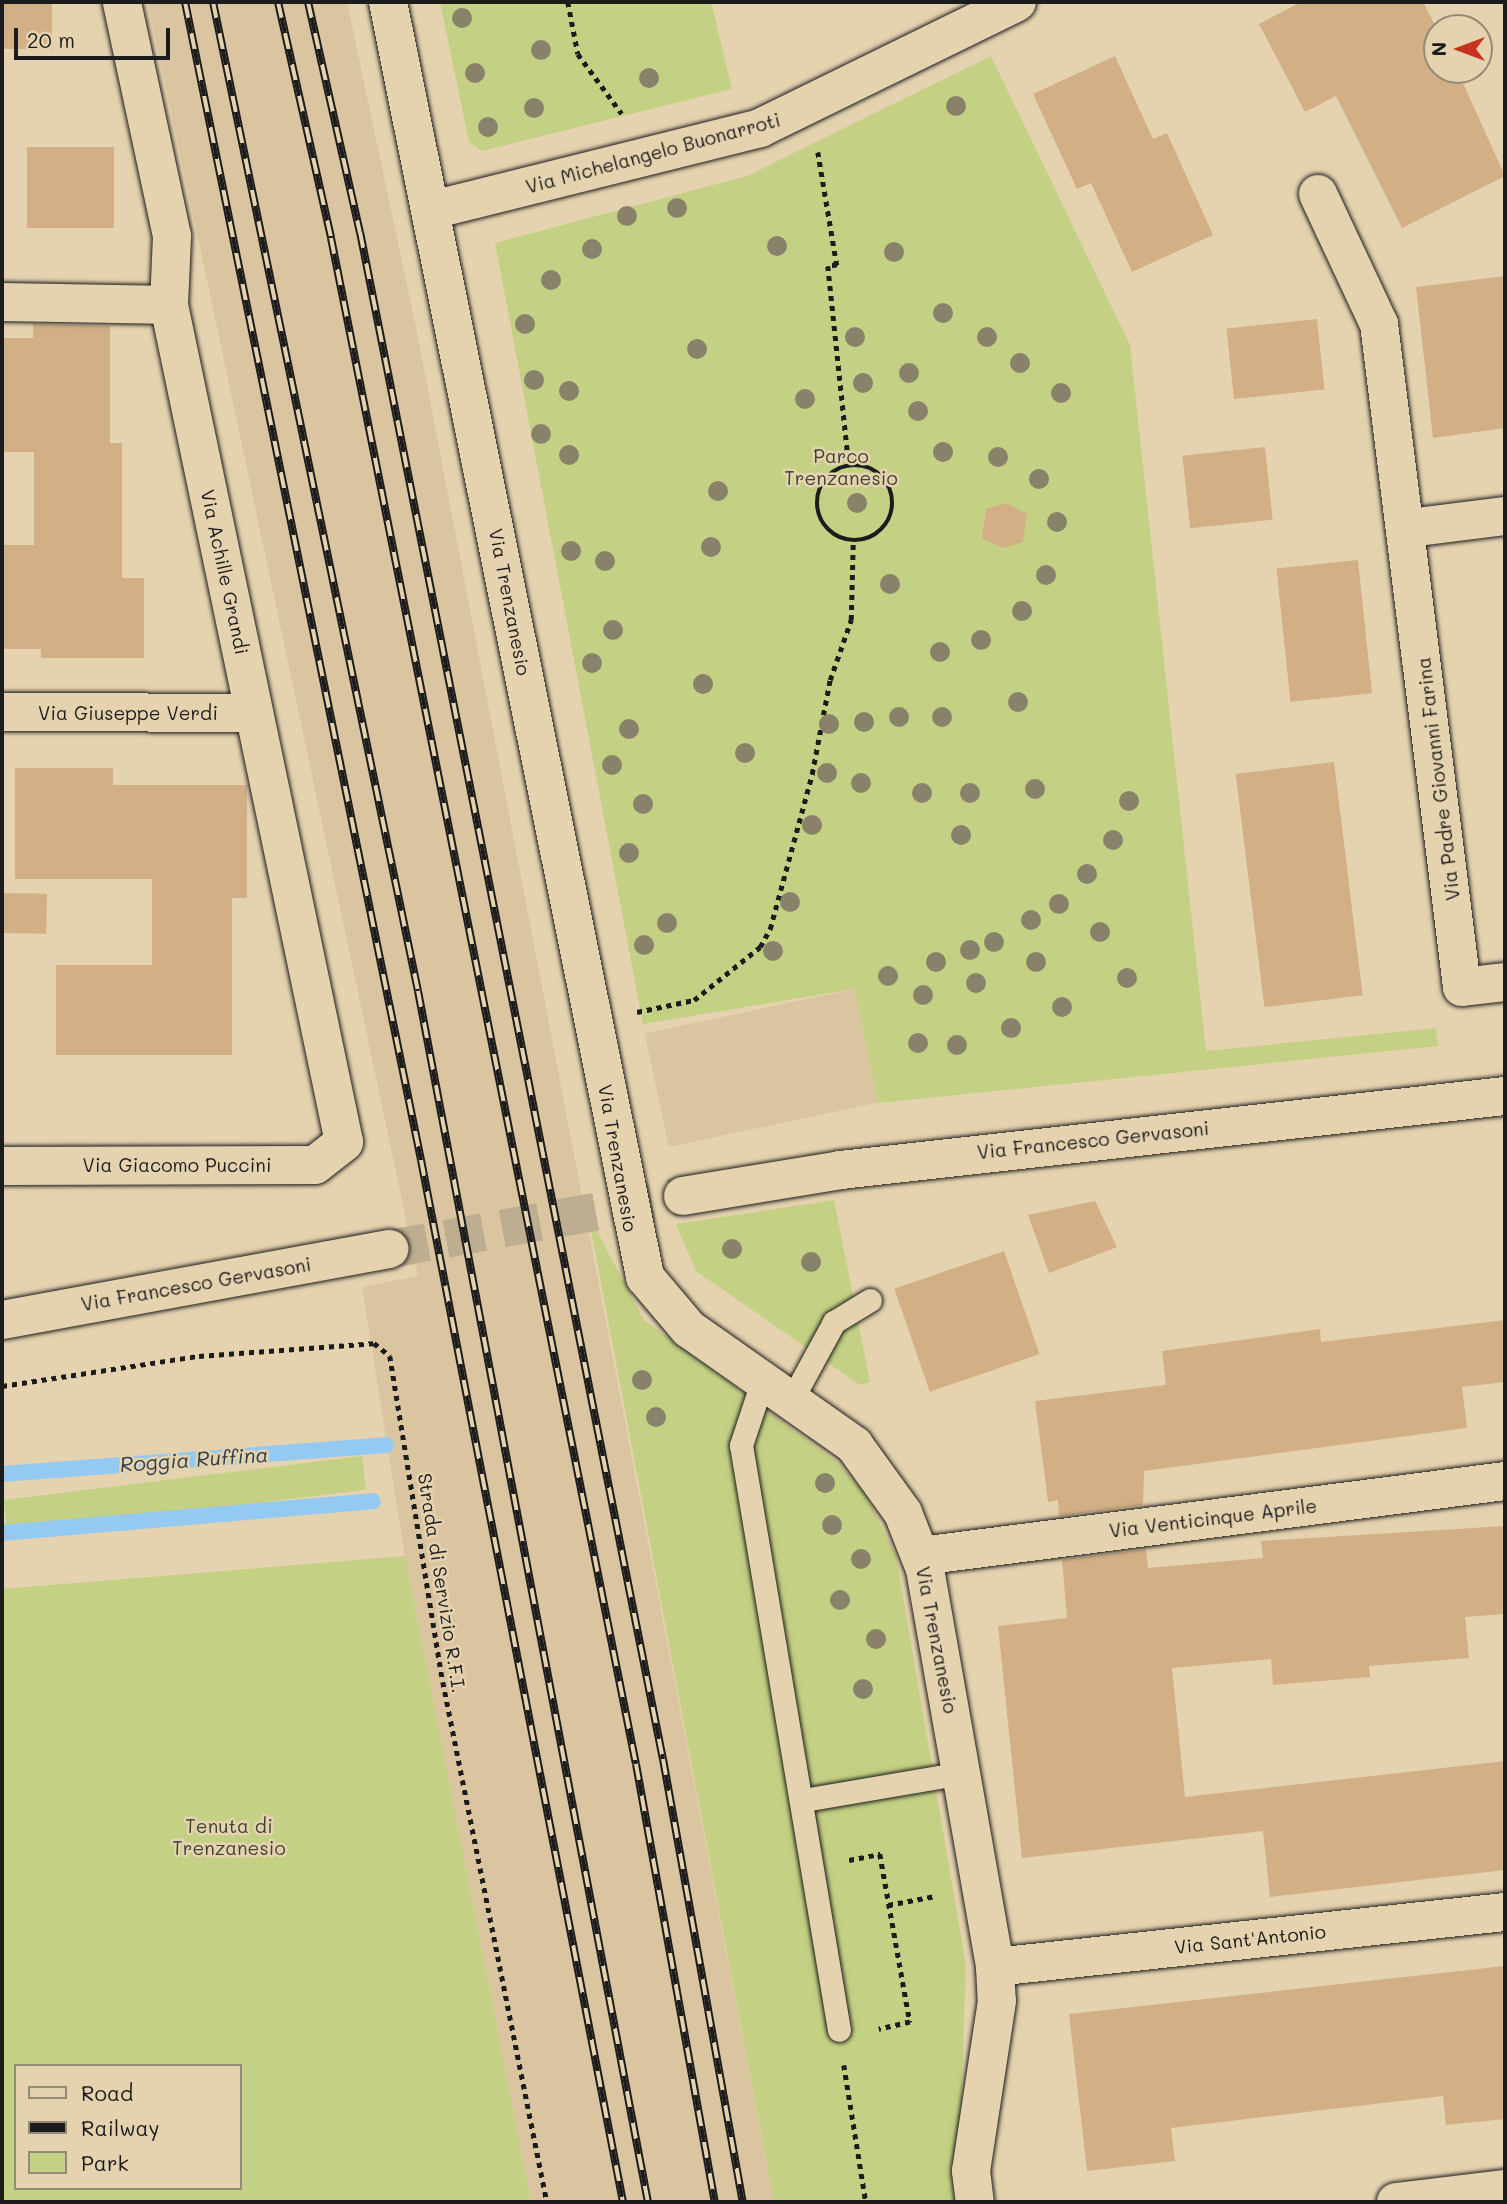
<!DOCTYPE html>
<html>
<head>
<meta charset="utf-8">
<style>
	body { margin:0 }
	#map { position:relative; width:1507px; height:2204px; overflow:hidden; background:#e5d3b0; font-family:Mali,sans-serif }
	div>[style] { position:absolute }
	[style*='--x'] { left:calc(var(--x)*1px); top:calc(var(--y)*1px); width:calc(var(--w)*1px); rotate:calc(var(--a)*1deg) }
	.built>* { inset:0; background:#dbc5a0; transform-origin:0 0 }
	.green>* { inset:0; background:#c4d184; transform-origin:0 0 }
	.stream>* { height:16px; margin:-8px; padding:0 8px; transform-origin:8px; border-radius:8px; background:#94c9f2 }
	.building>* { inset:0; background:#d2af85; transform-origin:0 0 }
	.secondary-tunnel>* { height:38px; margin-top:-19px; transform-origin:0; background:repeating-linear-gradient(90deg,#bdae92 0 38px,transparent 0 57px) }
	.path>* { height:4.5px; margin-top:-2.25px; transform-origin:0; background:repeating-linear-gradient(90deg,#1c1c1c 0 5px,transparent 0 10px) }
	.path>.ring { margin:-2.25px; padding:0; box-sizing:content-box; background:none; border:4.5px solid #1c1c1c; border-radius:50% }
	.roads { filter:drop-shadow(0 0 2px #1c1c1c) drop-shadow(0 0 2px #1c1c1c) }
	.lane>* { height:23px; margin:-11.5px; padding:0 11.5px; transform-origin:11.5px; border-radius:11.5px; background:#e5d3b0 }
	.street>* { height:38px; margin:-19px; padding:0 19px; transform-origin:19px; border-radius:19px; background:#e5d3b0 }
	.secondary>* { height:38px; margin:-19px; padding:0 19px; transform-origin:19px; border-radius:19px; background:#e5d3b0 }
	.rail>* { height:8px; margin-top:-4px; transform-origin:0; background:repeating-linear-gradient(90deg,#e5d3b0 0 16px,#1c1c1c 0 32px); box-sizing:border-box; border-block:2px solid #1c1c1c }
	.trees>* { width:20px; height:20px; margin:-10px; border-radius:50%; background:#89826a }
	span { translate:-50% -50%; white-space:nowrap; text-align:center; line-height:1.15; -webkit-text-stroke:5px #e5d3b0; paint-order:stroke }
	.street-label { font-size:19px; color:#1c1c1c }
	.park-label { font-size:19px; color:#3e4031 }
	.water-label { font-size:21px; color:#343f47; font-style:italic }
	.frame { position:absolute; inset:0; border:4px solid #1c1c1c; pointer-events:none }
	.legend { position:absolute; left:14px; top:2064px; width:228px; height:126px; box-sizing:border-box; background:#e5d3b0; border:2px solid #958a75; margin:0; padding:9px 12px; list-style:none; font-size:21px; color:#1c1c1c }
	.legend li { display:flex; align-items:center; gap:14px; height:35px }
	.legend b { width:35px; border:2px solid #958a75 }
	.north { position:absolute; left:1423px; top:14px; width:70px; height:70px; box-sizing:border-box; background:#e5d3b0; border:2px solid #958a75; border-radius:50%; rotate:270deg; font-size:19px; font-weight:700; line-height:28px; text-align:center; color:#1c1c1c }
	.north::after { content:''; display:block; margin:auto; width:24px; height:32px; background:#c8321e; clip-path:polygon(50% 0,100% 100%,50% 72%,0 100%) }
	.scale { position:absolute; left:14px; top:28px; width:156px; height:32px; box-sizing:border-box; border:4px solid #1c1c1c; border-top:0; padding-left:9px; font-size:21px; line-height:24px; white-space:nowrap; color:#1c1c1c; -webkit-text-stroke:5px #e5d3b0; paint-order:stroke }
</style>
</head>
<body>
<div id="map">
	<div class="built">
		<div style="clip-path:polygon(148px 2px,347px 2px,418px 337px,774px 2202px,531px 2202px,405px 1557px,362px 1287px,418px 1276px)"></div>
		<div style="left:854px;top:989px;width:116px;height:214px;rotate:78deg"></div>
	</div>
	<div class="green">
		<div style="clip-path:polygon(440px 2px,711px 2px,732px 89px,482px 151px,469px 142px)"></div>
		<div style="clip-path:polygon(991px 56px,1130px 345px,1206px 1051px,1436px 1028px,1438px 1046px,878px 1103px,854px 989px,643px 1024px,495px 243px,747px 176px)"></div>
		<div style="clip-path:polygon(834px 1200px,870px 1382px,860px 1385px,696px 1271px,676px 1224px)"></div>
		<div style="clip-path:polygon(588px 1214px,644px 1320px,837px 1462px,864px 1492px,896px 1555px,966px 1966px,958px 2202px,774px 2202px)"></div>
		<div style="left:362px;top:1456px;width:34px;height:361px;rotate:83deg"></div>
		<div style="clip-path:polygon(evenodd,405px 1556px,531px 2202px,2px 2202px,2px 1589px,405px 1556px,16px 2066px,240px 2066px,240px 2188px,16px 2188px,16px 2066px)"></div>
	</div>
	<div class="stream">
		<div style="--x:2;--y:1474;--w:385;--a:-4.3"></div>
		<div style="--x:2;--y:1533;--w:372;--a:-4.9"></div>
	</div>
	<div class="building">
		<div style="left:2px;top:2px;width:50px;height:47px"></div>
		<div style="clip-path:polygon(1301px 2px,1423px 2px,1437px 29px,1437px 70px,1457px 70px,1505px 176px,1402px 228px,1336px 96px,1305px 112px,1259px 24px)"></div>
		<div style="clip-path:polygon(1115px 56px,1153px 139px,1167px 133px,1213px 235px,1132px 272px,1091px 183px,1077px 189px,1033px 94px)"></div>
		<div style="left:27px;top:147px;width:87px;height:81px"></div>
		<div style="clip-path:polygon(1505px 276px,1505px 428px,1433px 438px,1416px 287px)"></div>
		<div style="left:1317px;top:319px;width:71px;height:91px;rotate:84deg"></div>
		<div style="clip-path:polygon(33px 324px,110px 326px,110px 443px,122px 443px,122px 578px,144px 578px,144px 658px,41px 658px,41px 649px,2px 649px,2px 545px,34px 545px,34px 452px,2px 452px,2px 338px,33px 338px)"></div>
		<div style="left:1265px;top:447px;width:73px;height:83px;rotate:84deg"></div>
		<div style="clip-path:polygon(1006px 503px,1027px 514px,1023px 542px,1002px 548px,982px 538px,986px 509px)"></div>
		<div style="left:1358px;top:560px;width:134px;height:82px;rotate:84deg"></div>
		<div style="left:1334px;top:762px;width:235px;height:99px;rotate:83deg"></div>
		<div style="clip-path:polygon(15px 768px,113px 768px,113px 785px,247px 785px,247px 898px,232px 898px,232px 1055px,56px 1055px,56px 965px,152px 965px,152px 879px,15px 879px)"></div>
		<div style="left:2px;top:893px;width:45px;height:40px;rotate:1deg"></div>
		<div style="clip-path:polygon(1095px 1201px,1117px 1247px,1049px 1273px,1028px 1215px)"></div>
		<div style="left:1004px;top:1251px;width:109px;height:116px;rotate:71deg"></div>
		<div style="clip-path:polygon(1505px 1320px,1505px 1382px,1462px 1387px,1467px 1428px,1144px 1471px,1143px 1505px,1059px 1516px,1058px 1500px,1048px 1502px,1035px 1401px,1166px 1385px,1162px 1351px,1320px 1329px,1321px 1342px)"></div>
		<div style="clip-path:polygon(1505px 1526px,1505px 1614px,1465px 1617px,1469px 1658px,1369px 1666px,1370px 1677px,1273px 1685px,1271px 1659px,1172px 1668px,1185px 1797px,1505px 1761px,1505px 1870px,1270px 1897px,1263px 1831px,1022px 1858px,998px 1626px,1067px 1618px,1062px 1560px,1146px 1549px,1148px 1568px,1263px 1558px,1261px 1541px)"></div>
		<div style="clip-path:polygon(1505px 1966px,1505px 2119px,1446px 2125px,1443px 2096px,1171px 2128px,1175px 2161px,1087px 2171px,1069px 2014px)"></div>
	</div>
	<div class="secondary-tunnel">
		<div style="--x:390;--y:1249;--w:298;--a:-10.3"></div>
	</div>
	<div class="path">
		<div style="--x:568;--y:2;--w:53;--a:79.1"></div>
		<div style="--x:578;--y:54;--w:74;--a:53.7"></div>
		<div style="--x:818;--y:152;--w:115;--a:80.5"></div>
		<div style="--x:837;--y:265;--w:9;--a:174"></div>
		<div style="--x:828;--y:266;--w:200;--a:84"></div>
		<div class="ring" style="left:817px;top:465px;width:71.5px;height:71.5px"></div>
		<div style="--x:637;--y:1012;--w:58;--a:-11.9"></div>
		<div style="--x:694;--y:1000;--w:85;--a:-38.8"></div>
		<div style="--x:760;--y:947;--w:21;--a:-61"></div>
		<div style="--x:770;--y:929;--w:161;--a:-74.8"></div>
		<div style="--x:812;--y:774;--w:96;--a:-79.2"></div>
		<div style="--x:830;--y:680;--w:64;--a:-70.7"></div>
		<div style="--x:851;--y:620;--w:78;--a:-88.5"></div>
		<div style="--x:2;--y:1386;--w:199;--a:-8.7"></div>
		<div style="--x:199;--y:1356;--w:175;--a:-4.2"></div>
		<div style="--x:374;--y:1343;--w:21;--a:39"></div>
		<div style="--x:390;--y:1356;--w:330;--a:80.8"></div>
		<div style="--x:443;--y:1682;--w:530;--a:78.69"></div>
		<div style="--x:849;--y:1860;--w:32;--a:-11"></div>
		<div style="--x:880;--y:1854;--w:171;--a:79.9"></div>
		<div style="--x:910;--y:2022;--w:32;--a:167"></div>
		<div style="--x:888;--y:1905;--w:48;--a:-10.8"></div>
		<div style="--x:844;--y:2065;--w:139;--a:80.9"></div>
	</div>
	<div class="roads">
		<div class="lane">
			<div style="--x:763;--y:1379;--w:70;--a:108.4"></div>
			<div style="--x:741;--y:1445;--w:593;--a:80.49"></div>
			<div style="--x:792;--y:1399;--w:88;--a:-61.4"></div>
			<div style="--x:834;--y:1322;--w:42;--a:-31.4"></div>
			<div style="--x:804;--y:1800;--w:160;--a:-9.7"></div>
		</div>
		<div class="street">
			<div style="--x:388;--y:2;--w:1301;--a:78.6"></div>
			<div style="--x:645;--y:1277;--w:68;--a:49.8"></div>
			<div style="--x:689;--y:1329;--w:202;--a:35.1"></div>
			<div style="--x:854;--y:1445;--w:84;--a:54.2"></div>
			<div style="--x:903;--y:1513;--w:60;--a:68.6"></div>
			<div style="--x:925;--y:1569;--w:404;--a:80"></div>
			<div style="--x:995;--y:1967;--w:34;--a:87"></div>
			<div style="--x:997;--y:2001;--w:172;--a:98.7"></div>
			<div style="--x:971;--y:2171;--w:31;--a:83"></div>
			<div style="--x:1318;--y:194;--w:144;--a:64.9"></div>
			<div style="--x:1379;--y:324;--w:668;--a:82.86"></div>
			<div style="--x:1462;--y:987;--w:43;--a:-6.6"></div>
			<div style="--x:432;--y:210;--w:338;--a:-14"></div>
			<div style="--x:760;--y:128;--w:286;--a:-26.1"></div>
			<div style="--x:2;--y:302;--w:167;--a:1"></div>
			<div style="--x:1409;--y:528;--w:97;--a:-7.1"></div>
			<div style="--x:2;--y:712;--w:252;--a:0.2"></div>
			<div style="--x:2;--y:1166;--w:313;--a:-0.2"></div>
			<div style="--x:315;--y:1165;--w:37;--a:-38"></div>
			<div style="--x:344;--y:1142;--w:855;--a:-101.81"></div>
			<div style="--x:169;--y:305;--w:69;--a:-87.5"></div>
			<div style="--x:172;--y:236;--w:239;--a:-102.1"></div>
			<div style="--x:921;--y:1556;--w:589;--a:-7.32"></div>
			<div style="--x:995;--y:1967;--w:513;--a:-6.16"></div>
			<div style="--x:1396;--y:2202;--w:110;--a:-6.8"></div>
		</div>
		<div class="secondary">
			<div style="--x:683;--y:1196;--w:160;--a:-9.3"></div>
			<div style="--x:841;--y:1170;--w:668;--a:-6.36"></div>
			<div style="--x:2;--y:1320;--w:394;--a:-10.4"></div>
		</div>
	</div>
	<div class="rail">
		<div style="--x:185;--y:2;--w:1182;--a:78.48"></div>
		<div style="--x:421;--y:1160;--w:1061;--a:79.03"></div>
		<div style="--x:213;--y:2;--w:1010;--a:78.29"></div>
		<div style="--x:418;--y:991;--w:1233;--a:79.25"></div>
		<div style="--x:278;--y:2;--w:242;--a:77.3"></div>
		<div style="--x:331;--y:238;--w:1556;--a:78.7"></div>
		<div style="--x:636;--y:1764;--w:445;--a:79.8"></div>
		<div style="--x:308;--y:2;--w:236;--a:77.3"></div>
		<div style="--x:360;--y:232;--w:1557;--a:78.78"></div>
		<div style="--x:663;--y:1759;--w:450;--a:79.8"></div>
	</div>
	<div class="trees">
		<div style="left:462px;top:18px"></div>
		<div style="left:541px;top:50px"></div>
		<div style="left:475px;top:73px"></div>
		<div style="left:649px;top:78px"></div>
		<div style="left:956px;top:106px"></div>
		<div style="left:534px;top:108px"></div>
		<div style="left:488px;top:127px"></div>
		<div style="left:677px;top:208px"></div>
		<div style="left:627px;top:216px"></div>
		<div style="left:777px;top:246px"></div>
		<div style="left:592px;top:249px"></div>
		<div style="left:894px;top:252px"></div>
		<div style="left:551px;top:280px"></div>
		<div style="left:943px;top:313px"></div>
		<div style="left:525px;top:324px"></div>
		<div style="left:855px;top:337px"></div>
		<div style="left:987px;top:337px"></div>
		<div style="left:697px;top:349px"></div>
		<div style="left:1020px;top:363px"></div>
		<div style="left:909px;top:373px"></div>
		<div style="left:534px;top:380px"></div>
		<div style="left:863px;top:383px"></div>
		<div style="left:569px;top:391px"></div>
		<div style="left:1061px;top:393px"></div>
		<div style="left:805px;top:399px"></div>
		<div style="left:918px;top:411px"></div>
		<div style="left:541px;top:434px"></div>
		<div style="left:943px;top:452px"></div>
		<div style="left:569px;top:455px"></div>
		<div style="left:998px;top:457px"></div>
		<div style="left:1039px;top:479px"></div>
		<div style="left:718px;top:491px"></div>
		<div style="left:857px;top:503px"></div>
		<div style="left:1057px;top:522px"></div>
		<div style="left:711px;top:547px"></div>
		<div style="left:571px;top:551px"></div>
		<div style="left:605px;top:561px"></div>
		<div style="left:1046px;top:575px"></div>
		<div style="left:890px;top:584px"></div>
		<div style="left:1022px;top:611px"></div>
		<div style="left:613px;top:630px"></div>
		<div style="left:981px;top:640px"></div>
		<div style="left:940px;top:652px"></div>
		<div style="left:592px;top:663px"></div>
		<div style="left:703px;top:684px"></div>
		<div style="left:1018px;top:702px"></div>
		<div style="left:899px;top:717px"></div>
		<div style="left:942px;top:717px"></div>
		<div style="left:864px;top:722px"></div>
		<div style="left:829px;top:724px"></div>
		<div style="left:629px;top:729px"></div>
		<div style="left:745px;top:753px"></div>
		<div style="left:612px;top:765px"></div>
		<div style="left:827px;top:773px"></div>
		<div style="left:861px;top:783px"></div>
		<div style="left:1035px;top:789px"></div>
		<div style="left:922px;top:793px"></div>
		<div style="left:970px;top:793px"></div>
		<div style="left:1129px;top:801px"></div>
		<div style="left:643px;top:804px"></div>
		<div style="left:812px;top:825px"></div>
		<div style="left:961px;top:835px"></div>
		<div style="left:1113px;top:840px"></div>
		<div style="left:629px;top:853px"></div>
		<div style="left:1087px;top:874px"></div>
		<div style="left:790px;top:902px"></div>
		<div style="left:1059px;top:904px"></div>
		<div style="left:1031px;top:920px"></div>
		<div style="left:667px;top:923px"></div>
		<div style="left:1100px;top:932px"></div>
		<div style="left:994px;top:942px"></div>
		<div style="left:644px;top:945px"></div>
		<div style="left:970px;top:950px"></div>
		<div style="left:773px;top:951px"></div>
		<div style="left:936px;top:962px"></div>
		<div style="left:1036px;top:962px"></div>
		<div style="left:888px;top:976px"></div>
		<div style="left:1127px;top:978px"></div>
		<div style="left:976px;top:983px"></div>
		<div style="left:923px;top:995px"></div>
		<div style="left:1062px;top:1007px"></div>
		<div style="left:1011px;top:1028px"></div>
		<div style="left:918px;top:1043px"></div>
		<div style="left:957px;top:1045px"></div>
		<div style="left:732px;top:1249px"></div>
		<div style="left:811px;top:1262px"></div>
		<div style="left:642px;top:1380px"></div>
		<div style="left:656px;top:1417px"></div>
		<div style="left:825px;top:1483px"></div>
		<div style="left:832px;top:1525px"></div>
		<div style="left:861px;top:1559px"></div>
		<div style="left:840px;top:1600px"></div>
		<div style="left:876px;top:1639px"></div>
		<div style="left:863px;top:1689px"></div>
	</div>
	<div class="street-label">
		<span style="left:653px;top:153px;rotate:-15deg">Via Michelangelo Buonarroti</span>
		<span style="left:225px;top:572px;rotate:78deg">Via Achille Grandi</span>
		<span style="left:510px;top:602px;rotate:79deg">Via Trenzanesio</span>
		<span style="left:128px;top:713px">Via Giuseppe Verdi</span>
		<span style="left:1438px;top:779px;rotate:-97deg">Via Padre Giovanni Farina</span>
		<span style="left:1093px;top:1140px;rotate:-6deg">Via Francesco Gervasoni</span>
		<span style="left:618px;top:1158px;rotate:80deg">Via Trenzanesio</span>
		<span style="left:177px;top:1165px">Via Giacomo Puccini</span>
		<span style="left:196px;top:1284px;rotate:-10deg">Via Francesco Gervasoni</span>
		<span style="left:1213px;top:1518px;rotate:-7deg">Via Venticinque Aprile</span>
		<span style="left:442px;top:1583px;rotate:81deg">Strada di Servizio R.F.I.</span>
		<span style="left:937px;top:1640px;rotate:79deg">Via Trenzanesio</span>
		<span style="left:1250px;top:1939px;rotate:-6deg">Via Sant'Antonio</span>
	</div>
	<div class="park-label">
		<span style="left:841px;top:467px">Parco<br>Trenzanesio</span>
		<span style="left:229px;top:1837px">Tenuta di<br>Trenzanesio</span>
	</div>
	<div class="water-label">
		<span style="left:194px;top:1459px;rotate:-4deg">Roggia Ruffina</span>
	</div>
	<div class="frame"></div>
	<ul class="legend">
	<li><b style="height:9px;background:#e5d3b0"></b>Road</li>
	<li><b style="height:9px;background:#1c1c1c"></b>Railway</li>
	<li><b style="height:19px;background:#c4d184"></b>Park</li>
	</ul>
	<div class="north">N</div>
	<div class="scale">20 m</div>
</div>
</body>
</html>
